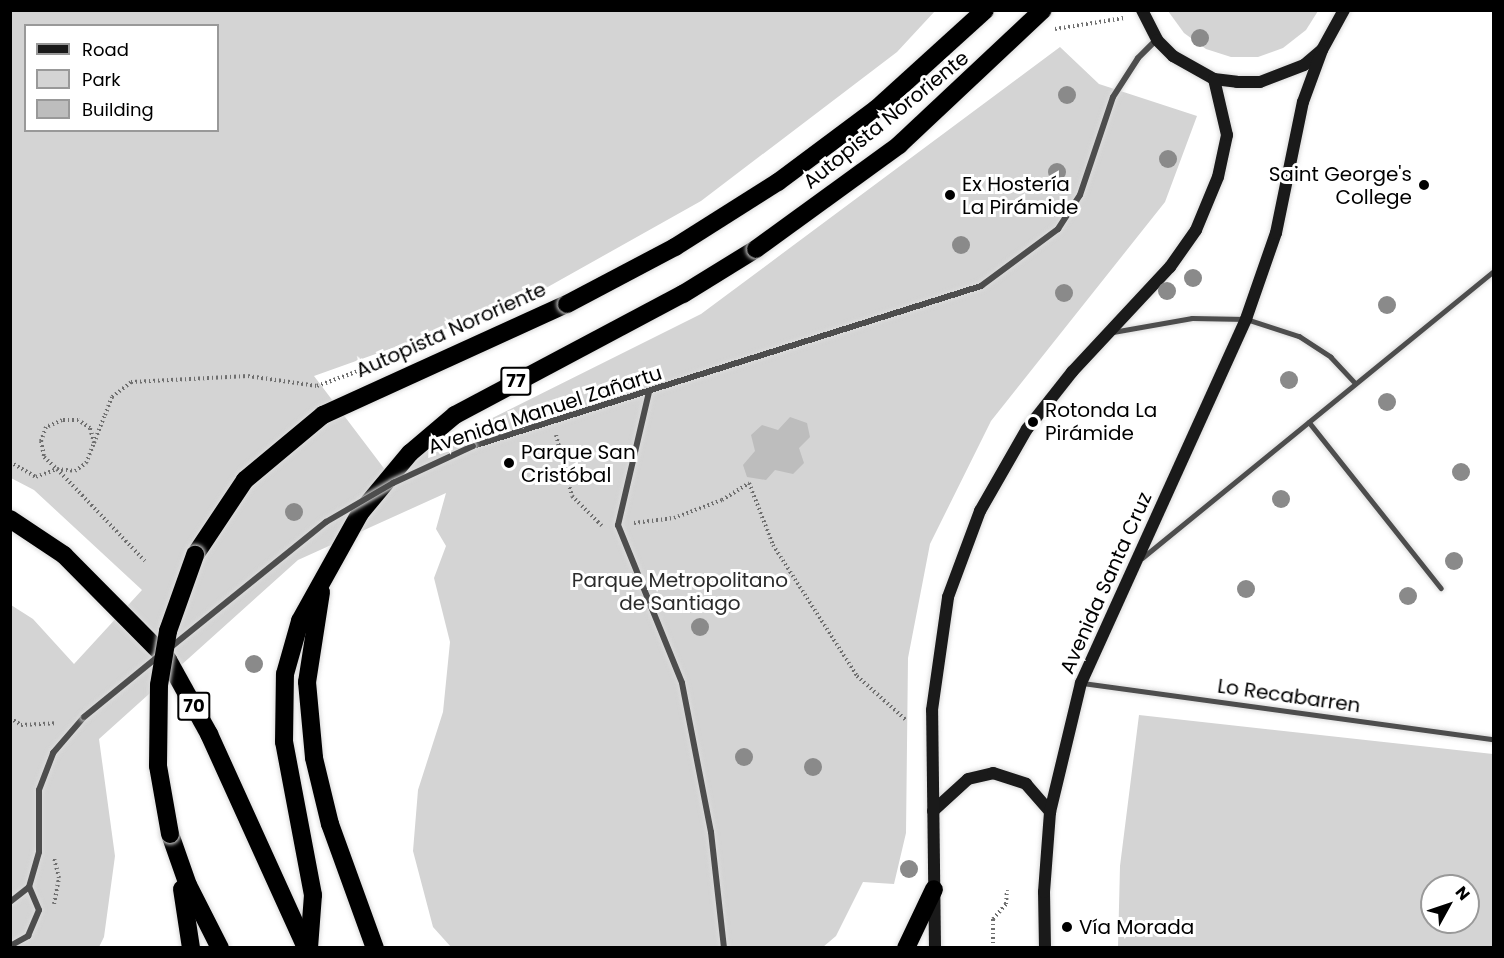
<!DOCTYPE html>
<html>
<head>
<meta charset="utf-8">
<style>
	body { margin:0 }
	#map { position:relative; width:1504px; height:958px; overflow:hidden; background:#fff; font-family:Poppins,sans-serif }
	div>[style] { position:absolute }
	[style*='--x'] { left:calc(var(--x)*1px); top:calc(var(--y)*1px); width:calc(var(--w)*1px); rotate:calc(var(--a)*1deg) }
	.green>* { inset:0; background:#d4d4d4 }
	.building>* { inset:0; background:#bdbdbd }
	.path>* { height:4px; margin-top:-2px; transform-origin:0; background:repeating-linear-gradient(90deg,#6f6f6f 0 1.5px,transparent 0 4.5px) }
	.roads { filter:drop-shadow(0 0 2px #dbdbdb) drop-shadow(0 0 2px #dbdbdb) }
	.lane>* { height:4.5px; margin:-2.25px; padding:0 2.25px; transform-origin:2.25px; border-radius:2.25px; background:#4d4d4d }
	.street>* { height:6px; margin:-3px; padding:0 3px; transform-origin:3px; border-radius:3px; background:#4d4d4d }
	.secondary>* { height:12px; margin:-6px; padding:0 6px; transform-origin:6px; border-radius:6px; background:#1a1a1a }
	.highway>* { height:18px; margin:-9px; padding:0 9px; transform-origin:9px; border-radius:9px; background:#000 }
	.bridges { filter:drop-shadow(0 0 2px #dbdbdb) drop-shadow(0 0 2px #dbdbdb) }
	.street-bridge>* { height:6px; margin:-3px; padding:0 3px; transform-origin:3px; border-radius:3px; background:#4d4d4d }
	.highway-bridge>* { height:18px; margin:-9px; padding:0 9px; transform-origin:9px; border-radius:9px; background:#000 }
	.trees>* { width:18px; height:18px; margin:-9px; border-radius:50%; background:#8a8a8a }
	.dots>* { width:16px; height:16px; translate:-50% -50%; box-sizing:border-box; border:3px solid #fff; border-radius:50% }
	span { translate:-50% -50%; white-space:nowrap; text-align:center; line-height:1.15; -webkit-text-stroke:6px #fff; paint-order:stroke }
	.shield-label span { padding:2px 4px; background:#fff; border:2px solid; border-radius:4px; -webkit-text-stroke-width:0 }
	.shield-label { font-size:18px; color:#000; font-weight:700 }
	.street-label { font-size:20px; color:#000 }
	.poi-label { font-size:20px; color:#000 }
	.right { translate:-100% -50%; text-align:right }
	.left { translate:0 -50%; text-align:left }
	.park-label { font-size:20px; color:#2b2b2b }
	.frame { position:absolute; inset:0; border:12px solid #000; pointer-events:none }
	.legend { position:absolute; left:24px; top:24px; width:195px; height:108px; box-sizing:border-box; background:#fff; border:2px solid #999; margin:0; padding:8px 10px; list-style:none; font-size:18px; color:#000 }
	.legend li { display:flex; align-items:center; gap:12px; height:30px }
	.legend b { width:30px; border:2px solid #999 }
	.north { position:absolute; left:1420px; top:874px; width:60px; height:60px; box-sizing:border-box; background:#fff; border:2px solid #999; border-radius:50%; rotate:50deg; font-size:16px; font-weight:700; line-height:24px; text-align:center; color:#000 }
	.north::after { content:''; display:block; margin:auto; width:21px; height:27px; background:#000; clip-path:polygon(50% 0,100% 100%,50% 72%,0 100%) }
</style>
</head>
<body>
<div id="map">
	<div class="green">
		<div style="clip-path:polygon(evenodd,11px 11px,935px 11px,897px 52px,701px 201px,521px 302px,314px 376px,386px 471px,701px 314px,1060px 47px,1099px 84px,1197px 116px,1165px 202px,991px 421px,930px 544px,908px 658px,906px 833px,894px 884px,863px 882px,836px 936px,823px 947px,451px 947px,433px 927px,413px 851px,418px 790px,443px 712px,450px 642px,434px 578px,446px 546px,436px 529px,446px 493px,298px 560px,99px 739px,115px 856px,104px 937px,99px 947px,11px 947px,11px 605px,33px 619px,74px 664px,142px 590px,34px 490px,11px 478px,11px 11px,26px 26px,218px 26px,218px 130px,26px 130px,26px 26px)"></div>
		<div style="clip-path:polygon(1168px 11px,1318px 11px,1306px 30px,1283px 48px,1258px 57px,1231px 57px,1206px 49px,1184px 33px)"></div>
		<div style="clip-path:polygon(evenodd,1139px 715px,1493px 754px,1493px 947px,1118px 947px,1120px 866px,1139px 715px,1432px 886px,1468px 886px,1468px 922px,1432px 922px,1432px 886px)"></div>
	</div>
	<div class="building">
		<div style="clip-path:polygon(790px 417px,807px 423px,810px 437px,799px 448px,804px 463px,793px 474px,775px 470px,766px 480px,747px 477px,743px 465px,755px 451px,751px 435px,762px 425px,778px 430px)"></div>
	</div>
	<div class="path">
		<div style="--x:1055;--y:29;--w:70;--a:-9.1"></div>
		<div style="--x:556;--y:435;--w:63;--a:75.3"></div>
		<div style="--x:572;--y:496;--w:42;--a:45"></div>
		<div style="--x:94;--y:443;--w:16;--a:-105"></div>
		<div style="--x:90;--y:428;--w:14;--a:-146"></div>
		<div style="--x:78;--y:420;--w:16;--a:180"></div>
		<div style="--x:62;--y:420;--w:17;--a:156"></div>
		<div style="--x:46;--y:427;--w:15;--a:110"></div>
		<div style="--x:41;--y:441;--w:16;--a:79"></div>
		<div style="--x:44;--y:457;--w:18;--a:43"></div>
		<div style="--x:57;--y:469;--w:18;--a:6"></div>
		<div style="--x:75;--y:471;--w:14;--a:-36"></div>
		<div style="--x:86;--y:463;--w:22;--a:-68"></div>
		<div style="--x:94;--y:443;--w:30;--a:-69"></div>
		<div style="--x:105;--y:415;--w:19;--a:-69"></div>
		<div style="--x:112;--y:397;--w:24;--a:-38"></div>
		<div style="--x:131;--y:382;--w:117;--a:-2.9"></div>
		<div style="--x:248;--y:376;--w:70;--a:8.2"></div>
		<div style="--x:317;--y:386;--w:62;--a:-19.9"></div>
		<div style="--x:10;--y:462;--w:30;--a:30"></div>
		<div style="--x:36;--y:477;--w:22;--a:-21"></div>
		<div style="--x:57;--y:469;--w:127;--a:46.3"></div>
		<div style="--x:634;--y:523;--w:40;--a:-7.1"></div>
		<div style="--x:674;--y:518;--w:51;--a:-20.6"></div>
		<div style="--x:722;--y:500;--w:32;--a:-32"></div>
		<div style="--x:749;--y:483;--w:66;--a:68.8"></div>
		<div style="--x:773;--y:545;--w:156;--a:57.3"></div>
		<div style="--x:857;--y:676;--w:67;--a:42"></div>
		<div style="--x:10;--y:718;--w:13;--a:32"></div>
		<div style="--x:21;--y:725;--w:35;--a:-3"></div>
		<div style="--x:54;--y:904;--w:26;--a:-79"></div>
		<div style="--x:59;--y:878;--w:21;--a:-104"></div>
		<div style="--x:993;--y:948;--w:29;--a:-90"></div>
		<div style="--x:993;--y:919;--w:20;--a:-49"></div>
		<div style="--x:1006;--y:904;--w:14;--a:-86"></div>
	</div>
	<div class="roads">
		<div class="lane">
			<div style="--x:1113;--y:332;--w:80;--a:-10"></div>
			<div style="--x:1192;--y:318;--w:54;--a:1.1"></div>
			<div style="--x:1246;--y:319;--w:56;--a:17.8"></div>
			<div style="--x:1299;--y:336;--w:38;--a:33"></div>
			<div style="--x:1331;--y:357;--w:35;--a:47"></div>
			<div style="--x:1309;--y:422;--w:212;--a:51.5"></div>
			<div style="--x:1142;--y:558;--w:454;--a:-39.2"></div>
			<div style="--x:1083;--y:683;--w:415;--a:7.8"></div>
		</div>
		<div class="street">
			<div style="--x:649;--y:392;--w:137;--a:103.1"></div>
			<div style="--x:618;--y:525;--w:170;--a:67.9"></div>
			<div style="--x:682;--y:683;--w:152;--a:79"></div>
			<div style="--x:711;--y:832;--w:117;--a:83.6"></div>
			<div style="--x:473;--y:446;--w:533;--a:-17.48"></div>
			<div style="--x:981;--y:286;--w:96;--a:-36.5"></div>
			<div style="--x:1058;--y:229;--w:40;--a:-57.1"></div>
			<div style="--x:1080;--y:195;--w:103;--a:-71.4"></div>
			<div style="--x:1113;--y:97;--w:46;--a:-57.3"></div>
			<div style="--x:1138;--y:58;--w:25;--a:-45"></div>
			<div style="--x:10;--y:902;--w:24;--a:-38"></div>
			<div style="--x:29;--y:887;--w:36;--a:-74"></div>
			<div style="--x:39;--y:852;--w:62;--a:-90"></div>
			<div style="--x:39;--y:790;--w:40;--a:-69"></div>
			<div style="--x:53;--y:753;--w:48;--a:-49.3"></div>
			<div style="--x:10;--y:946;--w:21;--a:-29"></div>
			<div style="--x:28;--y:936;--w:28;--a:-67"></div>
			<div style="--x:39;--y:910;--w:25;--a:-113"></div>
		</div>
		<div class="secondary">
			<div style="--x:1142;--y:10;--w:34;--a:63"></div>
			<div style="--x:1157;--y:40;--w:23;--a:45"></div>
			<div style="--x:1173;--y:56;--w:47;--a:29.3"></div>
			<div style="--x:1214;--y:79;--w:23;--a:7"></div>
			<div style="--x:1237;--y:82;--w:23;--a:0"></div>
			<div style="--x:1260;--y:82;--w:47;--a:-21.1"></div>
			<div style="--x:1304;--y:65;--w:23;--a:-40"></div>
			<div style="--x:1322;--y:50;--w:46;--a:-61.2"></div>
			<div style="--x:933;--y:811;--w:47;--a:-42.4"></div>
			<div style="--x:968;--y:779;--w:26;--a:-13"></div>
			<div style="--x:993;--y:773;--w:35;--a:18"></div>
			<div style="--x:1026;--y:784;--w:37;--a:49"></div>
			<div style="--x:935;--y:948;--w:238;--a:-90.7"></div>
			<div style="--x:932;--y:710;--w:114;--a:-81.9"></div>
			<div style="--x:948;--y:597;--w:92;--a:-69.6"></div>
			<div style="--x:980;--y:511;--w:95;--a:-60.2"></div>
			<div style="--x:1027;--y:429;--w:73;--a:-51.7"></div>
			<div style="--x:1072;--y:372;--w:144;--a:-47"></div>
			<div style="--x:1170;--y:267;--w:45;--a:-54.9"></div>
			<div style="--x:1196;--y:230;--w:57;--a:-67.5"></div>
			<div style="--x:1218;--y:177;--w:43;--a:-77.9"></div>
			<div style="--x:1227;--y:135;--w:57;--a:-103.1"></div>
			<div style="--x:1045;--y:948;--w:56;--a:-91"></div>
			<div style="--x:1044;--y:892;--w:80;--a:-85.7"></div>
			<div style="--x:1050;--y:812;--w:133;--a:-76.5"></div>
			<div style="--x:1081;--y:683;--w:400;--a:-65.6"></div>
			<div style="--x:1246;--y:319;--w:91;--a:-70.8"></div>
			<div style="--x:1276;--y:233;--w:134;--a:-78.4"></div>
			<div style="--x:1303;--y:102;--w:55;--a:-69.9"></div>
		</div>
		<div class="highway">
			<div style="--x:10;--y:519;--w:65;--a:33.7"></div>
			<div style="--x:64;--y:555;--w:148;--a:45.3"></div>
			<div style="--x:168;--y:660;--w:85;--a:61"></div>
			<div style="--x:209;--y:734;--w:235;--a:65.6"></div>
			<div style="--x:195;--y:555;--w:90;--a:-56.3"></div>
			<div style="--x:245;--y:480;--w:102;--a:-39.8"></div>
			<div style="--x:323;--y:415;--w:268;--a:-24.5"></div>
			<div style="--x:321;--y:592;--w:91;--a:98.8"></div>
			<div style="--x:307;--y:682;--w:76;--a:84.7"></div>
			<div style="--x:314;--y:758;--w:68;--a:76.4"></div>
			<div style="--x:330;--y:824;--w:132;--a:70.1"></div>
			<div style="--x:170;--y:834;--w:54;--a:70.6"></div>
			<div style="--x:188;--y:885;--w:71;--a:63.1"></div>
			<div style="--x:182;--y:889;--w:60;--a:81.3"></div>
			<div style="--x:309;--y:948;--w:53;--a:-85.7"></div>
			<div style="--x:313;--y:895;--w:156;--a:-100.7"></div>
			<div style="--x:284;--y:742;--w:68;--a:-89.2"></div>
			<div style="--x:285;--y:674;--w:55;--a:-74.2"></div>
			<div style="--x:300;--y:621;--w:124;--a:-60.9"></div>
			<div style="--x:360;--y:513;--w:78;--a:-50.2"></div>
			<div style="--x:410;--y:453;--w:59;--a:-40.2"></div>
			<div style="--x:455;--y:415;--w:258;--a:-28"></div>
			<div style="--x:683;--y:294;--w:86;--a:-31.7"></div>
			<div style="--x:906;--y:948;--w:65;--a:-64.6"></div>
		</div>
	</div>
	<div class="bridges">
		<div class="street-bridge">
			<div style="--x:171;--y:647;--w:199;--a:-38.9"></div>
			<div style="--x:326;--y:522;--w:78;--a:-30.2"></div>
			<div style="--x:393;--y:483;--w:88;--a:-24.8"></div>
			<div style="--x:84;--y:717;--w:98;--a:-39.2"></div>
		</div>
		<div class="highway-bridge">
			<div style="--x:756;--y:249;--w:177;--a:-36"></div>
			<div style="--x:899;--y:145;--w:197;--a:-43.2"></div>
			<div style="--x:567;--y:304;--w:122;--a:-27.8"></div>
			<div style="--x:675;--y:247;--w:122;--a:-32.3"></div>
			<div style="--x:778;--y:182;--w:122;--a:-36.7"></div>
			<div style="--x:876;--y:109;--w:147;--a:-42.2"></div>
			<div style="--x:170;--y:834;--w:69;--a:-100"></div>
			<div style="--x:158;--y:766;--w:81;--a:-89.3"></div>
			<div style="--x:159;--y:685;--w:55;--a:-80.5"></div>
			<div style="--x:168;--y:631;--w:81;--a:-70.4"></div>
		</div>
	</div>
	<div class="trees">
		<div style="left:1200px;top:38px"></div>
		<div style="left:1067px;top:95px"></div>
		<div style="left:1168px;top:159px"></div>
		<div style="left:1057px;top:172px"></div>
		<div style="left:961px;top:245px"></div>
		<div style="left:1193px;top:278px"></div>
		<div style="left:1167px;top:291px"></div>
		<div style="left:1064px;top:293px"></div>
		<div style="left:1387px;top:305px"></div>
		<div style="left:1289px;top:380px"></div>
		<div style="left:1387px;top:402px"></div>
		<div style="left:1461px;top:472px"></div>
		<div style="left:1281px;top:499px"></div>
		<div style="left:294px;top:512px"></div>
		<div style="left:1454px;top:561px"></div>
		<div style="left:1246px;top:589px"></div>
		<div style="left:1408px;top:596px"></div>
		<div style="left:700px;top:627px"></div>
		<div style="left:254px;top:664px"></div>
		<div style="left:744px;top:757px"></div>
		<div style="left:813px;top:767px"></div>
		<div style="left:909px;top:869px"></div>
	</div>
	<div class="dots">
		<div style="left:1424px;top:185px;background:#000"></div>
		<div style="left:950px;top:195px;background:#000"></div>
		<div style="left:1033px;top:422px;background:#000"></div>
		<div style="left:509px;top:463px;background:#000"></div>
		<div style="left:1067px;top:927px;background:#000"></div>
	</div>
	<div class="shield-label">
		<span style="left:516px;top:381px">77</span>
		<span style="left:194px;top:706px">70</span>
	</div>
	<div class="street-label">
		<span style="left:886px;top:120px;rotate:-39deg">Autopista Nororiente</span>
		<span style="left:451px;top:330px;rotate:-24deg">Autopista Nororiente</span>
		<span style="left:545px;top:410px;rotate:-18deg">Avenida Manuel Zañartu</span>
		<span style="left:1106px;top:583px;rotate:-66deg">Avenida Santa Cruz</span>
		<span style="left:1289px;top:696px;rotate:8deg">Lo Recabarren</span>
	</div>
	<div class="poi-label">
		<span class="right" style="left:1412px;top:186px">Saint George's<br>College</span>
		<span class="left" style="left:962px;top:196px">Ex Hostería<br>La Pirámide</span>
		<span class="left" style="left:1045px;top:422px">Rotonda La<br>Pirámide</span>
		<span class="left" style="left:521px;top:464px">Parque San<br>Cristóbal</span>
		<span class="left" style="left:1079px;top:927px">Vía Morada</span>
	</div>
	<div class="park-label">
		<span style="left:680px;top:592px">Parque Metropolitano<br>de Santiago</span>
	</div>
	<div class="frame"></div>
	<ul class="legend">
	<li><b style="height:8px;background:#1a1a1a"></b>Road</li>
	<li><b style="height:16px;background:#d4d4d4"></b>Park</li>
	<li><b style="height:16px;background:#bdbdbd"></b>Building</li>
	</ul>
	<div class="north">N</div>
</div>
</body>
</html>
